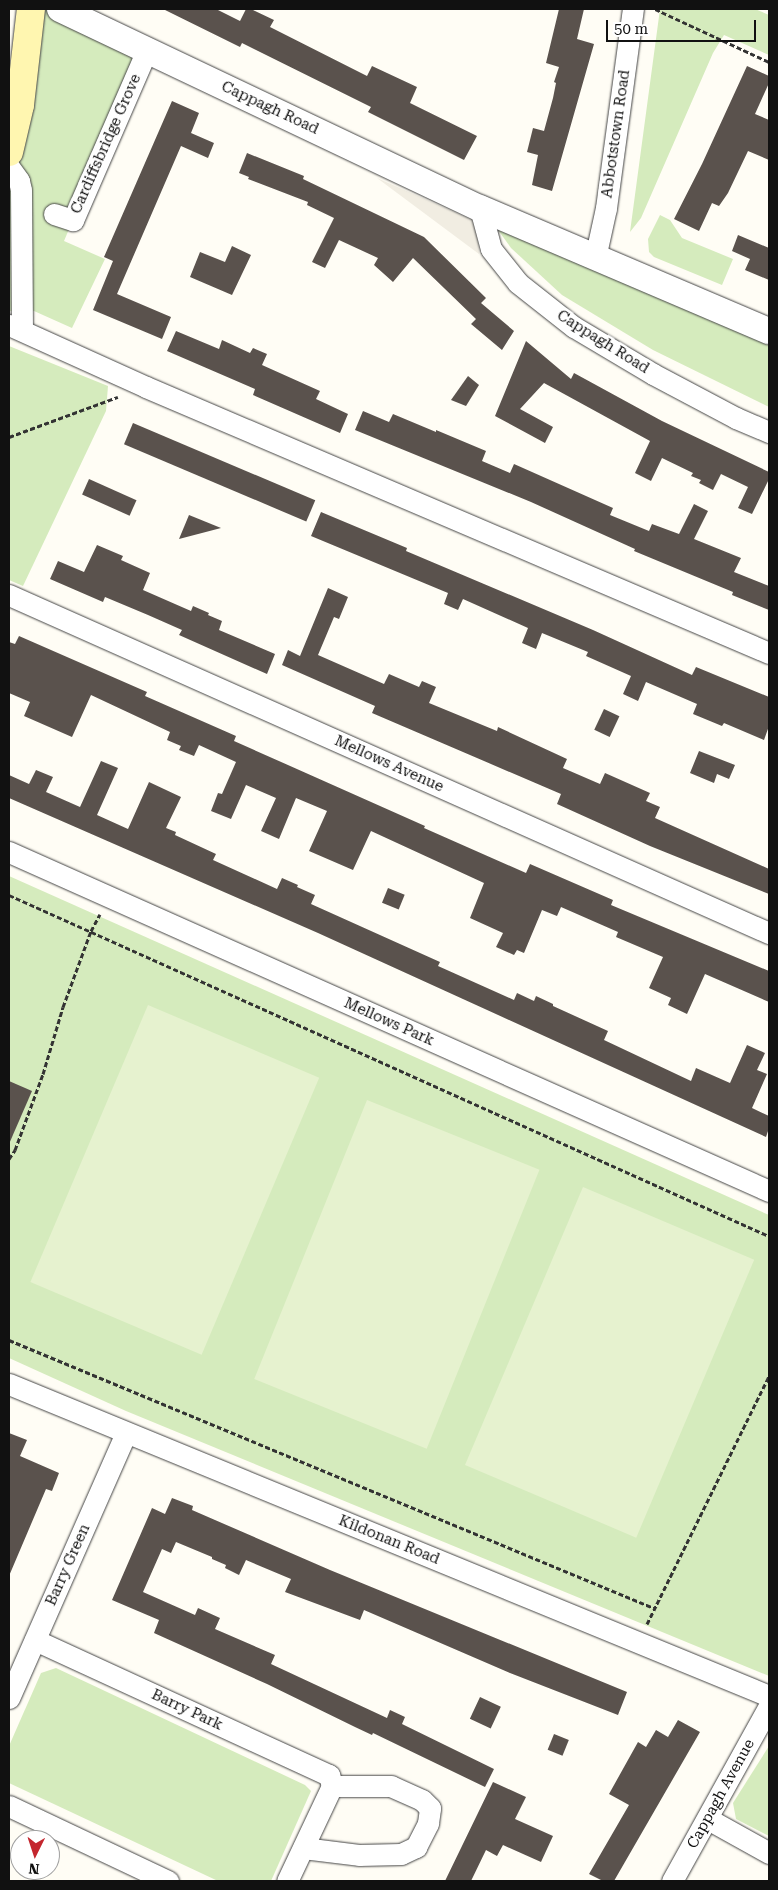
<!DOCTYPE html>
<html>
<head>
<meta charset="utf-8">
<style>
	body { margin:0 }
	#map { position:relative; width:778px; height:1890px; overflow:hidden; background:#fffdf5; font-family:"Roboto Serif",serif }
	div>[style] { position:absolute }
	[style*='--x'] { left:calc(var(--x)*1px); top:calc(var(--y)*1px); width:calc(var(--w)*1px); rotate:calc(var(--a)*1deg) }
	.green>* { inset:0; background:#d5ebbd }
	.pitch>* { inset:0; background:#e6f2cf; transform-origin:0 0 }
	.plaza>* { inset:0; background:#f1ede2 }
	.building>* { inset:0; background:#5a524d; transform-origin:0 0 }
	.path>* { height:3px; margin-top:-1.5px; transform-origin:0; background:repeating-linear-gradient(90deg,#333 0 5px,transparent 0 7.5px) }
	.roads { filter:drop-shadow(0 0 1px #444) drop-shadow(0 0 1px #444) }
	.minor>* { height:21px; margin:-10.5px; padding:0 10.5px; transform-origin:10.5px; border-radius:10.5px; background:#fff }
	.tertiary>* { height:26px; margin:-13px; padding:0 13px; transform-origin:13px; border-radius:13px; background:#fff }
	.secondary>* { height:28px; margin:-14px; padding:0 14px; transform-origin:14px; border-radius:14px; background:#fff6b0 }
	span { translate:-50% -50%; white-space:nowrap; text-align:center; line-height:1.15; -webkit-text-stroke:5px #fff; paint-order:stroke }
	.street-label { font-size:15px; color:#111 }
	.frame { position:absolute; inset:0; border:10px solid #111; pointer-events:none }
	.north { position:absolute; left:10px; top:1830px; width:50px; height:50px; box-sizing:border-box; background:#fff; border:1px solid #a0a0a0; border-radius:50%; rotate:184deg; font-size:14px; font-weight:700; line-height:20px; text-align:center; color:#111 }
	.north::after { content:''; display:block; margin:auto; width:18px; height:22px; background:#c4262e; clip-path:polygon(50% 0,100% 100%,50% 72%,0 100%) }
	.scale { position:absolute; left:606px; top:20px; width:150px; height:22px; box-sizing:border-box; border:2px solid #111; border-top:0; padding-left:6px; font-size:15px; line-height:18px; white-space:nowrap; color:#111; -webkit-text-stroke:4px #fff; paint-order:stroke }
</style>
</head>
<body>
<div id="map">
	<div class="green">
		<div style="clip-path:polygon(33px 9px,60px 9px,145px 50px,64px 241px,105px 259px,72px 328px,34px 311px,9px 311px,9px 154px)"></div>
		<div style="clip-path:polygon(660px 9px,755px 9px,769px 15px,769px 55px,724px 35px,713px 53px,641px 218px,630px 232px)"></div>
		<div style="clip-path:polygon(660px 215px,670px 220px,682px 238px,733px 259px,722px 285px,654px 257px,649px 252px,648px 239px)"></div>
		<div style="clip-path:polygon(493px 223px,769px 341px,769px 407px,653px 350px,562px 295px,511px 248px)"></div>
		<div style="clip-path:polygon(9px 346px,108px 386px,106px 411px,23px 586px,9px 580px)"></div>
		<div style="clip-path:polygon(9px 876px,769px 1215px,769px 1676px,126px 1411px,9px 1358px)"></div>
		<div style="clip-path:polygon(56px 1668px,305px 1785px,311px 1791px,271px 1881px,218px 1881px,9px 1783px,9px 1746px,41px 1673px)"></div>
		<div style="clip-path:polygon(769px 1746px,769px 1836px,736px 1819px,733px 1803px)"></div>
	</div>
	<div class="pitch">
		<div style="left:148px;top:1005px;width:186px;height:301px;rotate:23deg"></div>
		<div style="left:367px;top:1100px;width:186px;height:301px;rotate:22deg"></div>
		<div style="left:583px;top:1187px;width:186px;height:302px;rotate:23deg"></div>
	</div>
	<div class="plaza">
		<div style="clip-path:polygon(377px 178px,477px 222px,479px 254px)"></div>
	</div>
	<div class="building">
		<div style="clip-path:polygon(163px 9px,216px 9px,240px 21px,246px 9px,251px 9px,274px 20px,270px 27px,367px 76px,372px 66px,417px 87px,410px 103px,477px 136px,464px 160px,368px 112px,371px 107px,242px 43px,240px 47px)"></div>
		<div style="clip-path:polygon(559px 9px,584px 9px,577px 39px,594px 44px,552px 191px,532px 185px,538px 155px,527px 152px,533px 128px,544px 131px,553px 98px,556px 83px,554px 82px,559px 67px,546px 63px)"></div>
		<div style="clip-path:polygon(747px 66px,769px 76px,769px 83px,755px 114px,769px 120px,769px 160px,748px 151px,728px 193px,719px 206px,712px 203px,699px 231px,674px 219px,702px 164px)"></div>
		<div style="clip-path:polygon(172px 101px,199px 113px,191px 133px,214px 143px,208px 158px,181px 146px,117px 294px,171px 317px,162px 339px,93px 310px,113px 261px,104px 257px)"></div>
		<div style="clip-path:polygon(247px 153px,304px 176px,303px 179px,424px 237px,486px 298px,481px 303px,514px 331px,502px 350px,471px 324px,476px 319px,413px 258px,393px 282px,374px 265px,378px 258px,339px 240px,325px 268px,312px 262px,334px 218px,307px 205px,308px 202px,248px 179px,249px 177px,239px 173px)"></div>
		<div style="clip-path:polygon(738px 235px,769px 248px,769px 280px,745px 270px,750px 259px,732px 251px)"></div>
		<div style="clip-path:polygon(232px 246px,251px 255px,232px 295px,190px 277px,200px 252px,225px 262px)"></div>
		<div style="clip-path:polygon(176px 331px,219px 349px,222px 340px,250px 353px,253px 348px,267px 354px,262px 365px,320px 391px,316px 399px,348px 414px,340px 433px,253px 395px,255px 389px,167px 351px)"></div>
		<div style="clip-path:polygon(526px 341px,571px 379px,574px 373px,662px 421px,769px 472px,769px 479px,752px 514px,738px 508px,748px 487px,721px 474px,713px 490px,699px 483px,701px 480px,691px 476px,693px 473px,662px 458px,651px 481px,635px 473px,650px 441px,544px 383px,520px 409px,553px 427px,545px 443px,495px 416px)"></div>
		<div style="clip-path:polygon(468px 376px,479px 385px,466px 406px,451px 400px)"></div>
		<div style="clip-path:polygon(363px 411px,389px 422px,393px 414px,436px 432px,436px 430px,486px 451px,482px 461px,510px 473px,514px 464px,613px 508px,610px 515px,649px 531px,652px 524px,679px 534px,694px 504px,708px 511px,694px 539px,741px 558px,734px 572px,769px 586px,769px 610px,732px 595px,733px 592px,634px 551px,635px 549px,531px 502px,355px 430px)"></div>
		<div style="left:133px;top:423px;width:198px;height:23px;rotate:23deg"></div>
		<div style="left:89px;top:479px;width:52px;height:17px;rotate:24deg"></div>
		<div style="clip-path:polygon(321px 512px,407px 548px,406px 551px,593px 630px,692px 675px,696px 667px,769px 697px,769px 726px,764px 740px,724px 723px,722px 726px,693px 714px,697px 704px,646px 682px,638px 701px,623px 694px,631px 676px,586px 656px,588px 652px,542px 633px,536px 649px,522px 643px,528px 628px,463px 599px,458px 610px,444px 604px,448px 593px,311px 536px)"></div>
		<div style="clip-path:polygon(189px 515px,221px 528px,179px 539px)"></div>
		<div style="clip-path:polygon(97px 545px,123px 556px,121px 560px,150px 573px,143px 590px,191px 611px,193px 606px,209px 613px,208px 615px,222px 621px,219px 630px,275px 654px,267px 674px,179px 635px,182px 630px,148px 615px,105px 597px,103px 602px,50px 579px,58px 561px,84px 572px)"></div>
		<div style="clip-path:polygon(328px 588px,348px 597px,339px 619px,334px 617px,318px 655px,384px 684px,389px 674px,419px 687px,422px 681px,436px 687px,429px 703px,497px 731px,498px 727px,567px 759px,563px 768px,600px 784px,605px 773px,650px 793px,646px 801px,660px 807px,655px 818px,769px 869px,769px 894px,650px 846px,557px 804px,561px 794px,372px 713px,375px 706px,282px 665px,288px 650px,300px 656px)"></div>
		<div style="clip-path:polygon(19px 636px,147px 692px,145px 696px,236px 736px,234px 741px,425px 826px,424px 828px,526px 873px,530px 864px,613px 900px,611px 905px,769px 971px,769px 1002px,705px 974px,687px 1014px,668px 1005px,671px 998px,649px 988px,663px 957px,616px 937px,618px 932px,561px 907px,557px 916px,542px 910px,524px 953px,517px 950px,514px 955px,496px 947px,503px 933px,470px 918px,484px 883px,371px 831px,353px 870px,309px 851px,327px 811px,296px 798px,279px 839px,261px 831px,276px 798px,246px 785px,231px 819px,211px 811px,218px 793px,222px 794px,236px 762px,199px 745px,194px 756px,179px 750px,181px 746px,167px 740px,170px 732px,91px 695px,72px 737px,24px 716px,30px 702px,9px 693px,9px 642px,15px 644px)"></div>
		<div style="left:604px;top:709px;width:17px;height:23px;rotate:25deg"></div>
		<div style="clip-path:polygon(699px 751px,735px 765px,729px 779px,717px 774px,714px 783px,690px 773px)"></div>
		<div style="clip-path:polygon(101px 761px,118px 768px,97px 815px,128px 829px,149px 782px,181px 797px,166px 828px,176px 832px,175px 835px,216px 854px,213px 860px,277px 889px,282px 878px,298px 885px,297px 887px,315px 895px,311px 904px,440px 962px,438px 966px,514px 1000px,517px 993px,534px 1001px,536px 996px,553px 1004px,553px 1006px,608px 1031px,604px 1040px,691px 1081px,696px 1068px,730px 1083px,747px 1045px,765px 1053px,757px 1070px,767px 1074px,752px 1108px,769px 1116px,769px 1128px,766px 1137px,318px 933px,9px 798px,9px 775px,29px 784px,36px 770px,53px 777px,46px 792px,80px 807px)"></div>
		<div style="left:388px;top:888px;width:18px;height:16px;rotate:22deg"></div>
		<div style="clip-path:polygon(9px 1081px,32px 1091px,9px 1144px)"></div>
		<div style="clip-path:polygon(9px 1433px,27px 1440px,20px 1456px,59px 1473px,52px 1491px,46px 1489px,9px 1576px)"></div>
		<div style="clip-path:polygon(172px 1498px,193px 1506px,192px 1510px,330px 1570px,627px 1692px,618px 1715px,510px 1673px,364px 1610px,360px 1620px,285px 1592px,291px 1579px,246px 1560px,239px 1575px,225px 1568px,226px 1565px,212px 1559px,212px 1557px,176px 1542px,171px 1553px,162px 1549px,143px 1592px,195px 1615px,198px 1608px,220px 1618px,215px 1629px,275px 1655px,271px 1664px,387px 1718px,390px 1710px,405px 1717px,402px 1724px,494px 1769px,485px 1787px,373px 1733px,372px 1735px,355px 1727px,267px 1684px,154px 1633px,159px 1620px,112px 1600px,152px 1508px,165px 1514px)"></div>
		<div style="left:480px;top:1697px;width:23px;height:24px;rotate:25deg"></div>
		<div style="clip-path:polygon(678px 1720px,700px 1732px,614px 1881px,603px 1881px,589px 1874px,629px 1805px,609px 1794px,638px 1742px,646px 1747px,656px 1730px,668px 1737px)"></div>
		<div style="left:554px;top:1734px;width:16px;height:17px;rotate:22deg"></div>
		<div style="clip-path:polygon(493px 1782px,526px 1797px,515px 1819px,553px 1836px,541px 1862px,503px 1845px,497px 1856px,486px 1850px,471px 1881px,445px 1881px)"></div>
	</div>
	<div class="path">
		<div style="--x:655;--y:9;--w:126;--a:24.9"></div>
		<div style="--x:9;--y:437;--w:116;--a:-20.2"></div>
		<div style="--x:9;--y:895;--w:833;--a:24.17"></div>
		<div style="--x:9;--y:1159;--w:11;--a:-56"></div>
		<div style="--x:15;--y:1150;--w:81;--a:-69.8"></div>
		<div style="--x:43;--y:1074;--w:70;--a:-73.4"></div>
		<div style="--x:63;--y:1007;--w:81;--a:-69.8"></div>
		<div style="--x:91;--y:931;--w:19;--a:-62"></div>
		<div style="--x:9;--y:1340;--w:698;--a:22.56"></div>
		<div style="--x:647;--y:1624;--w:276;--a:-63.8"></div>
	</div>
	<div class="roads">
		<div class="minor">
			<div style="--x:9;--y:167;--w:17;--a:54"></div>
			<div style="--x:19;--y:181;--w:9;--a:77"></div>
			<div style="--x:21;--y:190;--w:139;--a:89.6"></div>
			<div style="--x:480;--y:208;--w:42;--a:75"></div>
			<div style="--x:491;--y:249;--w:43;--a:51.5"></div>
			<div style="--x:518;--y:283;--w:71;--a:38.2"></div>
			<div style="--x:574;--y:327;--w:92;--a:30.7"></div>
			<div style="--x:653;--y:374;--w:94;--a:27.9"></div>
			<div style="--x:736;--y:418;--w:36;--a:23"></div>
			<div style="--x:54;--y:214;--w:20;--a:18"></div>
			<div style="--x:73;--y:220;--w:185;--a:-66.5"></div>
			<div style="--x:595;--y:258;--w:51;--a:-77.6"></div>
			<div style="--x:606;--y:208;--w:201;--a:-82.3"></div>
			<div style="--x:9;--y:325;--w:150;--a:24.3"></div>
			<div style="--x:146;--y:387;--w:677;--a:23.12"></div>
			<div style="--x:9;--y:595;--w:832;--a:23.98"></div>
			<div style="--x:9;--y:852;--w:832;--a:24.04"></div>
			<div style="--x:9;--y:1384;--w:822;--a:22.32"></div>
			<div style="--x:35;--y:1640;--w:324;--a:24.7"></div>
			<div style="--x:329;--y:1775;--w:11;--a:75"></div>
			<div style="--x:332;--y:1786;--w:105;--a:115.3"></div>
			<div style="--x:9;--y:1698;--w:290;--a:-66.2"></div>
			<div style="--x:9;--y:1806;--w:176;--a:25.3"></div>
			<div style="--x:708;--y:1819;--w:70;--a:29.1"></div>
			<div style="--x:303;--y:1848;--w:56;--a:7.1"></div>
			<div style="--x:359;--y:1855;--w:42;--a:-1.4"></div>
			<div style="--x:401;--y:1854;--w:17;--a:-25"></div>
			<div style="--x:416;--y:1847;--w:27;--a:-63"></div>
			<div style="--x:428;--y:1823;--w:15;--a:-82"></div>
			<div style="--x:430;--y:1808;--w:11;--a:-135"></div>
			<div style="--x:422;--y:1800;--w:34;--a:-156"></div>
			<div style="--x:391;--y:1786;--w:59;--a:180"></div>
			<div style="--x:672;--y:1881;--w:200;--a:-61"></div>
		</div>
		<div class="tertiary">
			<div style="--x:60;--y:9;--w:465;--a:25.4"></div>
			<div style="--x:480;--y:208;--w:314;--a:23.1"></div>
		</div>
		<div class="secondary">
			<div style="--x:9;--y:152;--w:48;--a:-76.8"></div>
			<div style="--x:20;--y:105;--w:97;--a:-83.5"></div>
		</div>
	</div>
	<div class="street-label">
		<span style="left:270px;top:108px;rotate:25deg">Cappagh Road</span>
		<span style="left:616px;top:134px;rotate:-82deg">Abbotstown Road</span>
		<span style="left:106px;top:144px;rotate:-66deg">Cardiffsbridge Grove</span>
		<span style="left:603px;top:342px;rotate:32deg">Cappagh Road</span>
		<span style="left:389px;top:764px;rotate:24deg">Mellows Avenue</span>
		<span style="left:389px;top:1022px;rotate:24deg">Mellows Park</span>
		<span style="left:389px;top:1540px;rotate:22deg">Kildonan Road</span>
		<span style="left:68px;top:1565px;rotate:-66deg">Barry Green</span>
		<span style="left:187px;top:1710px;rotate:25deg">Barry Park</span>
		<span style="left:721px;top:1794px;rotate:-61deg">Cappagh Avenue</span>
	</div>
	<div class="frame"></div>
	<div class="north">N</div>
	<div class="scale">50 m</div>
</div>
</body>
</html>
